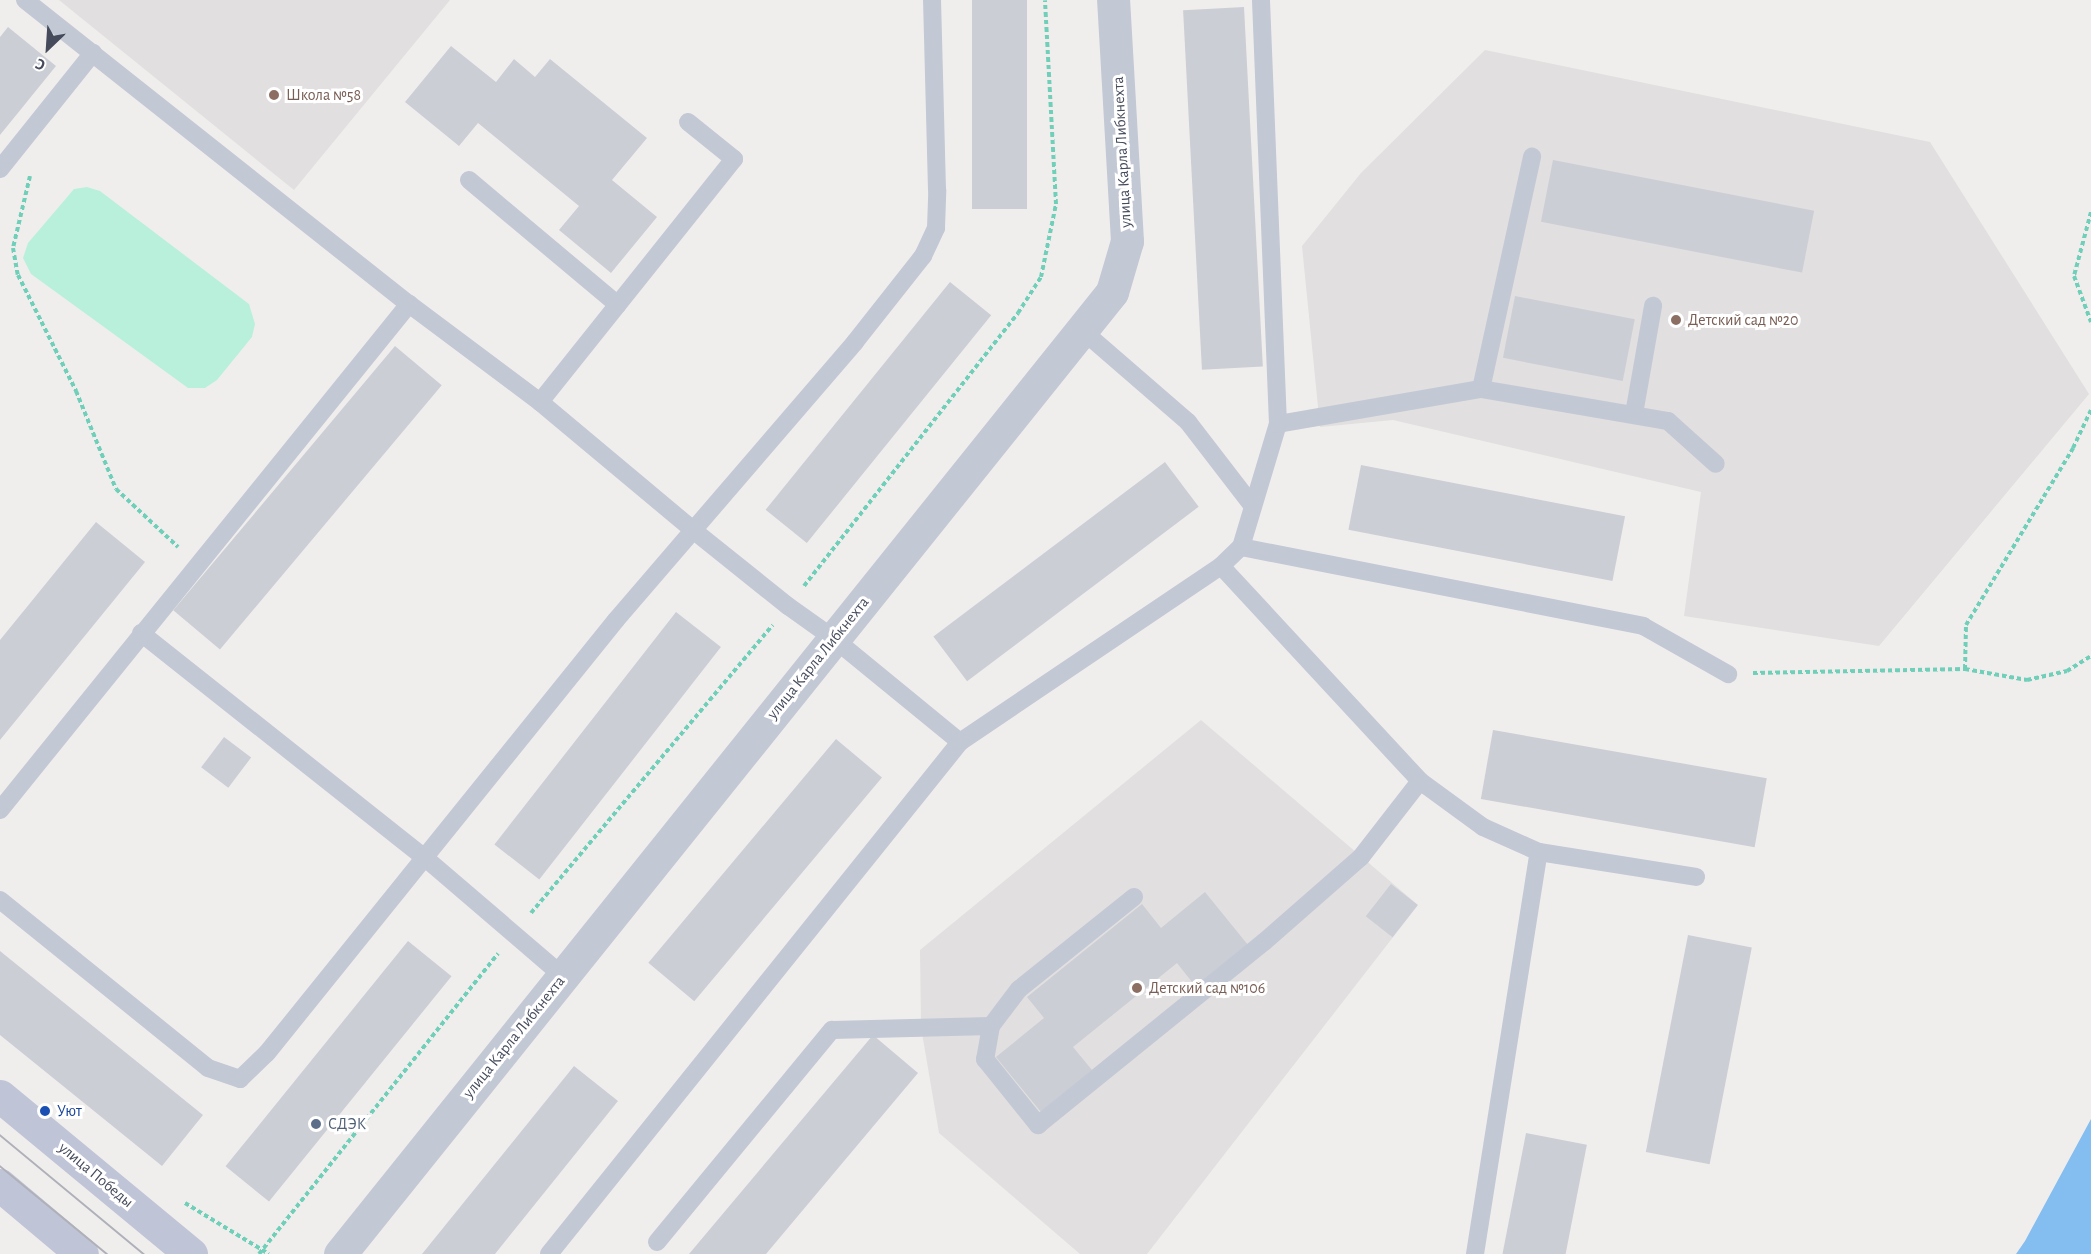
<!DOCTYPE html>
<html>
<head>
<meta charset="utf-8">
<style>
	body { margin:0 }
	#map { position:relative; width:2091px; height:1254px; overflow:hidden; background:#f0eeed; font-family:"Alegreya Sans",sans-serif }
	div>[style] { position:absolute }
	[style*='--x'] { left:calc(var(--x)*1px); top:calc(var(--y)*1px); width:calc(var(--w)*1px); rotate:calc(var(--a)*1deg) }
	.education>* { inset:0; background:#e1dfdf }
	.green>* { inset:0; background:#b9f0dc }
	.water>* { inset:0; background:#84bdef }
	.building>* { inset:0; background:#ccced5; transform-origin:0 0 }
	.path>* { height:4px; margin-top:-2px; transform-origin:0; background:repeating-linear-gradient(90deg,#70cfb8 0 4.5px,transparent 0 7.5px) }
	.lane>* { height:18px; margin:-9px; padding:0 9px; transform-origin:9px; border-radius:9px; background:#c3c8d5 }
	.street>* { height:33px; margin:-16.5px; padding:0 16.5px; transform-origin:16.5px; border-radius:16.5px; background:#c3c8d5 }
	.secondary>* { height:33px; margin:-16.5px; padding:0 16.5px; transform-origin:16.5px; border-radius:16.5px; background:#bfc4d7 }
	.tram>* { height:1.5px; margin:-0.75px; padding:0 0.75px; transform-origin:0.75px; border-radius:0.75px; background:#afb0b8 }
	.dots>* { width:16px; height:16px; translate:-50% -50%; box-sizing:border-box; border:3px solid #fff; border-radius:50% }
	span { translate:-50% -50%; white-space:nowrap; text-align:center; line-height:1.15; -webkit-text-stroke:6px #fff; paint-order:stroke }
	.education-label { font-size:16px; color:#785e54 }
	.left { translate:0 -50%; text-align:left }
	.street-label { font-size:16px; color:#454b5b }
	.transit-label { font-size:16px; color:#164399 }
	.service-label { font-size:16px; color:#4e5e75 }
	.north { position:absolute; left:18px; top:18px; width:60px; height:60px; -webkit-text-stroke:4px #fff; paint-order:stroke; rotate:205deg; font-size:16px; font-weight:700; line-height:24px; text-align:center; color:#454b5b }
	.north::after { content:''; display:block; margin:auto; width:21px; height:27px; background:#454b5b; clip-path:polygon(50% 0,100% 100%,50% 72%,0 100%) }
</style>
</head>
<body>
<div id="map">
	<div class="education">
		<div style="clip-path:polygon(59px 0,450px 0,294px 190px)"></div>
		<div style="clip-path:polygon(1485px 50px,1930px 142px,2089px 394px,1879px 646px,1684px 616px,1701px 492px,1393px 420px,1320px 427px,1302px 246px,1361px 173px)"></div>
		<div style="clip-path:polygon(1201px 720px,1418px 905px,1147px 1254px,1080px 1254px,939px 1133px,921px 1027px,920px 950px)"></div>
	</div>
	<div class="green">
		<div style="clip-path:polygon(87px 187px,100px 191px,249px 304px,255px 324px,252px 337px,217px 380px,205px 388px,188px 388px,31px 274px,23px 258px,28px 243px,74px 189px)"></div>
	</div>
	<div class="water">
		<div style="clip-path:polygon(2091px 1119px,2091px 1254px,2016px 1254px,2025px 1241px)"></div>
	</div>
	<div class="building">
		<div style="left:972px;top:0;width:55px;height:209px"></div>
		<div style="left:1244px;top:7px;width:360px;height:61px;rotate:87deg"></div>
		<div style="clip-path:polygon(8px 27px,56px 66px,0 135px,0 37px)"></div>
		<div style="clip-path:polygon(451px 46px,496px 82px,514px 59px,535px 77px,550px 59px,647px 138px,612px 180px,657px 217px,611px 273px,559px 230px,579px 206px,478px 123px,459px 146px,405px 102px)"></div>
		<div style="left:1553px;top:160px;width:266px;height:63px;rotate:11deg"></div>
		<div style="left:950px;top:282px;width:53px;height:293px;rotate:39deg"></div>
		<div style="left:1515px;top:296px;width:122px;height:63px;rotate:11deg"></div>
		<div style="left:395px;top:346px;width:61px;height:345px;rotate:40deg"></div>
		<div style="left:1165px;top:462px;width:56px;height:290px;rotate:53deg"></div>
		<div style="left:1361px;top:465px;width:269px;height:66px;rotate:11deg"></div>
		<div style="clip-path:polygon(96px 522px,145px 562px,0 740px,0 640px)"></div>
		<div style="left:676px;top:612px;width:57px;height:295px;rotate:38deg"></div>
		<div style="left:1493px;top:730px;width:278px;height:70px;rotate:10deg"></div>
		<div style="left:224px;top:737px;width:34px;height:38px;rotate:37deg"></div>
		<div style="left:836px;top:739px;width:60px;height:292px;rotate:40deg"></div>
		<div style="left:1391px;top:884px;width:34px;height:41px;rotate:38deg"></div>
		<div style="clip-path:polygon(1205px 892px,1248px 945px,1196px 987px,1177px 963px,1073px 1047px,1092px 1070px,1041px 1112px,996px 1057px,1044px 1018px,1027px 997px,1142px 904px,1161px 928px)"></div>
		<div style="left:1688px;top:935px;width:65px;height:221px;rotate:11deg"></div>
		<div style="left:408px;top:941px;width:56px;height:290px;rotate:39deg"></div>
		<div style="clip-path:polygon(0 951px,203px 1115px,162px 1166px,0 1035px)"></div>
		<div style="clip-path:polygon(873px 1035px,918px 1073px,766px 1254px,689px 1254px)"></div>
		<div style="clip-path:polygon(574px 1066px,618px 1101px,495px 1254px,422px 1254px)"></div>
		<div style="left:1526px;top:1133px;width:62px;height:123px;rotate:11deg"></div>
	</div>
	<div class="path">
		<div style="--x:30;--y:176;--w:74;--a:103.3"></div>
		<div style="--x:13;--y:248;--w:27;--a:80"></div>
		<div style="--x:18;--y:275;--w:130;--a:63.4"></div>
		<div style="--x:76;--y:391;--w:106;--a:67.8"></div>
		<div style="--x:116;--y:489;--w:85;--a:43.1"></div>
		<div style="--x:2091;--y:212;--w:66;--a:104.9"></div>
		<div style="--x:2074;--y:276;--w:49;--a:69.7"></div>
		<div style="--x:804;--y:586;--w:347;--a:-51.9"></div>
		<div style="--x:1018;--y:313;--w:43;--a:-57.4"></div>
		<div style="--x:1041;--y:277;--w:75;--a:-78.4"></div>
		<div style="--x:1056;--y:204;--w:204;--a:-93.1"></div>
		<div style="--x:1965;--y:669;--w:44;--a:-88.7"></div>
		<div style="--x:1966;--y:625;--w:207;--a:-58.8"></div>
		<div style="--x:2073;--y:448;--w:42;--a:-64.7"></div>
		<div style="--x:1753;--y:673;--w:212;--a:-1.1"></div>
		<div style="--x:1965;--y:669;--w:63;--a:10.1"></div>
		<div style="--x:2027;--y:680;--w:41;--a:-12.7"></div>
		<div style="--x:2067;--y:671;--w:28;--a:-32"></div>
		<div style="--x:531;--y:913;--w:376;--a:-50"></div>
		<div style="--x:185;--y:1203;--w:98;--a:31.3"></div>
		<div style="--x:259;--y:1254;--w:384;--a:-51.5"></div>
	</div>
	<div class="lane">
		<div style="--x:25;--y:0;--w:490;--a:38.4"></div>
		<div style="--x:409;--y:304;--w:164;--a:36.8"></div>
		<div style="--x:540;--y:402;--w:199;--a:39.9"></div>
		<div style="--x:693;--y:530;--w:122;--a:38.7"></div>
		<div style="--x:788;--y:606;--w:55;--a:35.4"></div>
		<div style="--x:833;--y:638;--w:164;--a:39.3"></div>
		<div style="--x:0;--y:169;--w:149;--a:-51.3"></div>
		<div style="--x:469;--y:180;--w:194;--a:40"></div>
		<div style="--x:1083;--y:331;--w:139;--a:40.9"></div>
		<div style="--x:1188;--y:422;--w:105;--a:52.4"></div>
		<div style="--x:1481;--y:389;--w:238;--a:-77.6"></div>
		<div style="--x:540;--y:402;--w:311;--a:-51.4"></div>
		<div style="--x:734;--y:159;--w:59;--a:-141.2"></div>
		<div style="--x:1634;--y:414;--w:110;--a:-80"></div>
		<div style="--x:1278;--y:424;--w:206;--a:-9.8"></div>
		<div style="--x:1481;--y:389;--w:190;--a:9.7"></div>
		<div style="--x:1668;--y:421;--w:64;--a:41.9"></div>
		<div style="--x:1241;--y:547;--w:410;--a:11.1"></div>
		<div style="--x:1643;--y:626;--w:98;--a:29.5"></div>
		<div style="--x:1221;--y:566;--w:293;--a:47.2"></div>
		<div style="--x:1420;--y:781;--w:78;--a:36.1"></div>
		<div style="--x:1483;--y:827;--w:61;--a:24.1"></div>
		<div style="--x:1539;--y:852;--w:159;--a:9"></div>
		<div style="--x:141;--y:633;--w:361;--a:38.4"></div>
		<div style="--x:424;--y:857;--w:183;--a:40.6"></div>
		<div style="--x:0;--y:810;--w:651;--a:-51.05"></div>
		<div style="--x:1134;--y:897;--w:147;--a:141.3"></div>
		<div style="--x:1019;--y:989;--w:46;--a:127.1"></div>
		<div style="--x:991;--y:1026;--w:34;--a:100"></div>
		<div style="--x:985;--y:1059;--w:85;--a:51.2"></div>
		<div style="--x:1038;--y:1125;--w:291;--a:-39"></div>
		<div style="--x:1264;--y:942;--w:129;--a:-41.2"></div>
		<div style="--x:1361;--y:857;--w:96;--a:-52.2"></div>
		<div style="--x:0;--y:900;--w:267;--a:38.9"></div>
		<div style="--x:208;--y:1068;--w:34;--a:19"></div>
		<div style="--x:240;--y:1079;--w:37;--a:-44"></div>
		<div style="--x:267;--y:1053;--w:556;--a:-51.13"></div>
		<div style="--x:616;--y:620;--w:367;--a:-49.3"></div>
		<div style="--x:855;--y:342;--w:110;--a:-51.7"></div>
		<div style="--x:923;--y:256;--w:31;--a:-65"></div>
		<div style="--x:936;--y:228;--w:38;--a:-88"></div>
		<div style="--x:937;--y:190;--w:190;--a:-91.5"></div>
		<div style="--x:657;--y:1242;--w:275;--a:-50.5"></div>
		<div style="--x:832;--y:1030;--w:159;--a:-1.4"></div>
		<div style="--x:549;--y:1254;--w:657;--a:-51.24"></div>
		<div style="--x:960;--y:742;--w:315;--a:-34"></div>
		<div style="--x:1221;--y:566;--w:28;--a:-44"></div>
		<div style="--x:1241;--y:547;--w:128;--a:-73.3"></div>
		<div style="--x:1278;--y:424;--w:424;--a:-92.3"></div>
		<div style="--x:1475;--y:1254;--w:407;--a:-81"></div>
	</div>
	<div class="street">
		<div style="--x:340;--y:1254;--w:1233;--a:-51.25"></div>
		<div style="--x:1112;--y:292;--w:53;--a:-73.6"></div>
		<div style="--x:1127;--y:241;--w:241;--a:-93.3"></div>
	</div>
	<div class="secondary">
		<div style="--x:0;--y:1096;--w:248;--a:39.6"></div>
		<div style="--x:0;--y:1185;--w:107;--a:40.1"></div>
	</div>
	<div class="tram">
		<div style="--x:0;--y:1135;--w:187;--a:39.6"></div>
		<div style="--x:0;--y:1166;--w:139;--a:39.4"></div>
	</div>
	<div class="dots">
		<div style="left:274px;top:95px;background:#8d6e63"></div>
		<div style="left:1676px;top:320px;background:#8d6e63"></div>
		<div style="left:1137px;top:988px;background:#8d6e63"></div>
		<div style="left:45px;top:1111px;background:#1a4fb4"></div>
		<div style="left:316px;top:1124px;background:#5c6f8a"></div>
	</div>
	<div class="education-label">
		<span class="left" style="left:286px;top:95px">Школа №58</span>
		<span class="left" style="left:1688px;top:320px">Детский сад №20</span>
		<span class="left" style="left:1149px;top:988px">Детский сад №106</span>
	</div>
	<div class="street-label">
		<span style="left:1122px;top:152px;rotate:-93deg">улица Карла Либкнехта</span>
		<span style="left:818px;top:658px;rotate:-51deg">улица Карла Либкнехта</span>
		<span style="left:514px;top:1037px;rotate:-51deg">улица Карла Либкнехта</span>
		<span style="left:96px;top:1175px;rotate:40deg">улица Победы</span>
	</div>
	<div class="transit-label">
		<span class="left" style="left:57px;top:1111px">Уют</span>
	</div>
	<div class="service-label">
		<span class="left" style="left:328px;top:1124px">СДЭК</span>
	</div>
	<div class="north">С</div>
</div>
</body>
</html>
